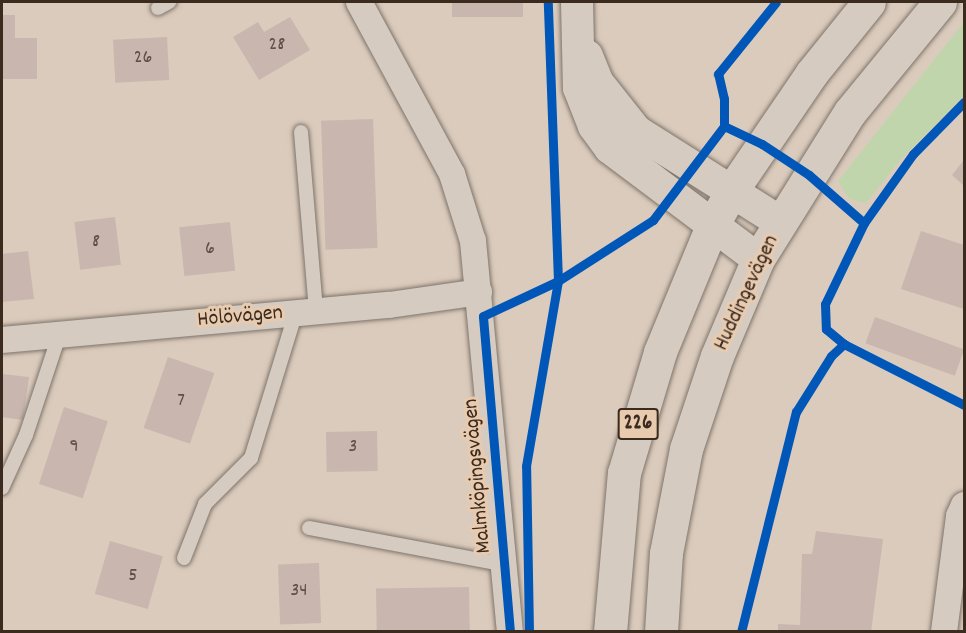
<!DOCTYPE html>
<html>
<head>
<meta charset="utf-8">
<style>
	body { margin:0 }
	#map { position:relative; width:966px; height:633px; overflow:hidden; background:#dbcbbc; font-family:Dekko,sans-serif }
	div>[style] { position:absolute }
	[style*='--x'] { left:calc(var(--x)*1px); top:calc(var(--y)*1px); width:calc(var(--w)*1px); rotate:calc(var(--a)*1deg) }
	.green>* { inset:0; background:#c0d5ac }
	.building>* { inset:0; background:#c9b6af; transform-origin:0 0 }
	.roads { filter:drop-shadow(0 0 2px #7e746a) drop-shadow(0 0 2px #7e746a) }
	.service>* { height:14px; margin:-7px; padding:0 7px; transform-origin:7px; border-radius:7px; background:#d6cbc1 }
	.minor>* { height:26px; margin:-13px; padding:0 13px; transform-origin:13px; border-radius:13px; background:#d6cbc1 }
	.tertiary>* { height:32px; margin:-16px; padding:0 16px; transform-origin:16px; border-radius:16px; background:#d6cbc1 }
	.primary>* { height:33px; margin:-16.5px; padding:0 16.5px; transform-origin:16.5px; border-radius:16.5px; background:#d6cbc1 }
	.cycleway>* { height:9px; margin:-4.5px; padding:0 4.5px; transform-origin:4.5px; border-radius:4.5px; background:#0057b8 }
	span { translate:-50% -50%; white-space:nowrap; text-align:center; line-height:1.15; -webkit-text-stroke:6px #e8cbaf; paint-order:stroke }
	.number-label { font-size:20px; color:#614f44 }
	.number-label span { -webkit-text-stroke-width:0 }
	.shield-label span { padding:2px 4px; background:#e8cbaf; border:2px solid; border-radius:4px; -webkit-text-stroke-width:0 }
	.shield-label { font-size:21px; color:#3b2a1e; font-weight:700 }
	.street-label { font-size:22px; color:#3b2a1e }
	.frame { position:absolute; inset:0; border:3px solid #3b2a1e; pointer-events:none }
</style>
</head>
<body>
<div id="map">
	<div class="green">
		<div style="clip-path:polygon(964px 22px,964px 96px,901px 159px,866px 203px,849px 199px,838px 181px)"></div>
	</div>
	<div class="building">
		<div style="left:452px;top:2px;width:71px;height:15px"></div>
		<div style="clip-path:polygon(2px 15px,15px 15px,15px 38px,37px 38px,37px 79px,2px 79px)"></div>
		<div style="clip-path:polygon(290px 17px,310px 50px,259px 80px,233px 37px,258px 22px,264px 32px)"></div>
		<div style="left:167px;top:37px;width:43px;height:54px;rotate:87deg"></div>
		<div style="left:373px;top:119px;width:129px;height:52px;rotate:88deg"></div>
		<div style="clip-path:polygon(964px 160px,964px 186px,952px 175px)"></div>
		<div style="left:115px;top:217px;width:48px;height:41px;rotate:83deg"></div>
		<div style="left:230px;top:222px;width:49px;height:51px;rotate:84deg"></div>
		<div style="clip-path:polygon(921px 231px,964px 245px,964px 309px,901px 289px)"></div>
		<div style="clip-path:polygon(28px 251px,34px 299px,2px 302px,2px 254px)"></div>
		<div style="left:875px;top:317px;width:95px;height:28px;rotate:20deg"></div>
		<div style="left:168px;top:357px;width:49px;height:75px;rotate:19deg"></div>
		<div style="clip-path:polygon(2px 374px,29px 377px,23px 420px,2px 417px)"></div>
		<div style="left:64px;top:407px;width:46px;height:81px;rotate:18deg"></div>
		<div style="left:377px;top:431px;width:40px;height:51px;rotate:89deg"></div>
		<div style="clip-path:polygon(816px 531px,883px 539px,871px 632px,778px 632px,778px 624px,800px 625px,802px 554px,812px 554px)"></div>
		<div style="left:110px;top:541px;width:55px;height:55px;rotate:16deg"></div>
		<div style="left:319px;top:563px;width:60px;height:41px;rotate:88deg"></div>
		<div style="left:469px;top:587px;width:45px;height:93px;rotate:89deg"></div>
	</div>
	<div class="roads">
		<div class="service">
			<div style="--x:158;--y:8;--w:13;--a:-29"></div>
			<div style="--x:301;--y:132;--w:180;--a:85.2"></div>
			<div style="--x:2;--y:488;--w:58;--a:-65.6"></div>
			<div style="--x:26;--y:435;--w:108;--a:-71.6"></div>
			<div style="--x:309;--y:528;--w:200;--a:10.6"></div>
			<div style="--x:184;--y:558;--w:58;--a:-68.7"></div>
			<div style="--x:205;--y:504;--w:65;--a:-45"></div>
			<div style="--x:251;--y:458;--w:153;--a:-72.9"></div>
		</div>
		<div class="minor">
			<div style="--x:359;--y:2;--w:196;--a:61.6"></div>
			<div style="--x:452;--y:174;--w:70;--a:72.6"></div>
			<div style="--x:473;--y:241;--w:393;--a:84.6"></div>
			<div style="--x:2;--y:340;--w:389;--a:-5.2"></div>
			<div style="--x:389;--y:305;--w:91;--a:-8.2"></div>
			<div style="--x:944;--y:632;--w:117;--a:-82.6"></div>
			<div style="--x:959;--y:516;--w:12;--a:-66"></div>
		</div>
		<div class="tertiary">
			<div style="--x:577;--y:2;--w:86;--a:88.7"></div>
			<div style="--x:579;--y:88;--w:41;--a:68.5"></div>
			<div style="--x:594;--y:126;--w:27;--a:54"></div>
			<div style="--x:610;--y:148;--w:185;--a:36.9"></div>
			<div style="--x:587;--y:56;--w:29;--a:68"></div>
			<div style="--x:598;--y:83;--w:61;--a:51.6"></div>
			<div style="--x:636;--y:131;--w:170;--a:32.3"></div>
		</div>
		<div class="primary">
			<div style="--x:610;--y:632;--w:160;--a:-85"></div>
			<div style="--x:624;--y:473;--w:126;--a:-73.4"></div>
			<div style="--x:660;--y:352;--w:136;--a:-67.6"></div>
			<div style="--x:712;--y:226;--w:41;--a:-60.9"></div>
			<div style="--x:732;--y:190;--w:140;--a:-55.7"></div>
			<div style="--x:811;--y:74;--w:92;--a:-51.1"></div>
			<div style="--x:661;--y:632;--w:79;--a:-86.4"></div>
			<div style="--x:666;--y:553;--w:106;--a:-79.1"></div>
			<div style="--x:686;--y:449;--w:98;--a:-71.6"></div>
			<div style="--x:717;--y:356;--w:105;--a:-67.1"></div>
			<div style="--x:758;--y:259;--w:173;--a:-58"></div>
			<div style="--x:850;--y:112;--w:142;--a:-50.7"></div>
		</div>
	</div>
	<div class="cycleway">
		<div style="--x:964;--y:102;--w:73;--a:134.4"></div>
		<div style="--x:913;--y:154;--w:85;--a:125.4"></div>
		<div style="--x:864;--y:223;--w:90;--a:115.7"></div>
		<div style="--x:825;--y:304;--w:25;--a:88"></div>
		<div style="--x:826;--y:329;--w:23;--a:40"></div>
		<div style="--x:844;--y:344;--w:135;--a:26.9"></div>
		<div style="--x:724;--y:126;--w:42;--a:25.3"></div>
		<div style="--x:762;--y:144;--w:56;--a:33.4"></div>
		<div style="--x:809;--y:175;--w:73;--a:41.1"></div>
		<div style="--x:510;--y:632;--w:317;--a:-94.9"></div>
		<div style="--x:483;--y:316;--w:83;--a:-25"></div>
		<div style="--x:558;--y:281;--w:113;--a:-32.7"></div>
		<div style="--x:653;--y:220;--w:118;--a:-52.9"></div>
		<div style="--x:724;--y:126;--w:27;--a:-90"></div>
		<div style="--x:724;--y:99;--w:26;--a:-103"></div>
		<div style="--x:718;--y:74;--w:92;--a:-51.1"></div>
		<div style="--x:529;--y:632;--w:166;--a:-91"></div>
		<div style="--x:526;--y:466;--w:188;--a:-80.2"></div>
		<div style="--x:558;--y:281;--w:279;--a:-92.1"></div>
		<div style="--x:741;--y:632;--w:227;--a:-76"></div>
		<div style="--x:796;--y:412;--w:66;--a:-58"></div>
		<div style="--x:831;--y:356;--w:18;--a:-43"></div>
	</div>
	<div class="number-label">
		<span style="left:277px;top:45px">28</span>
		<span style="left:143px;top:58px">26</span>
		<span style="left:96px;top:242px">8</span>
		<span style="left:210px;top:249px">6</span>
		<span style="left:181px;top:401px">7</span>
		<span style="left:74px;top:447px">9</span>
		<span style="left:353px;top:447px">3</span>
		<span style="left:133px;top:576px">5</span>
		<span style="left:299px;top:591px">34</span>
	</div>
	<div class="shield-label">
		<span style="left:638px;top:424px">226</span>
	</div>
	<div class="street-label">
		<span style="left:747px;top:293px;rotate:-65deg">Huddingevägen</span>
		<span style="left:240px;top:317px;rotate:-5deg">Hölövägen</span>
		<span style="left:478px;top:476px;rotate:-95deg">Malmköpingsvägen</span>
	</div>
	<div class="frame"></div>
</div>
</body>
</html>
